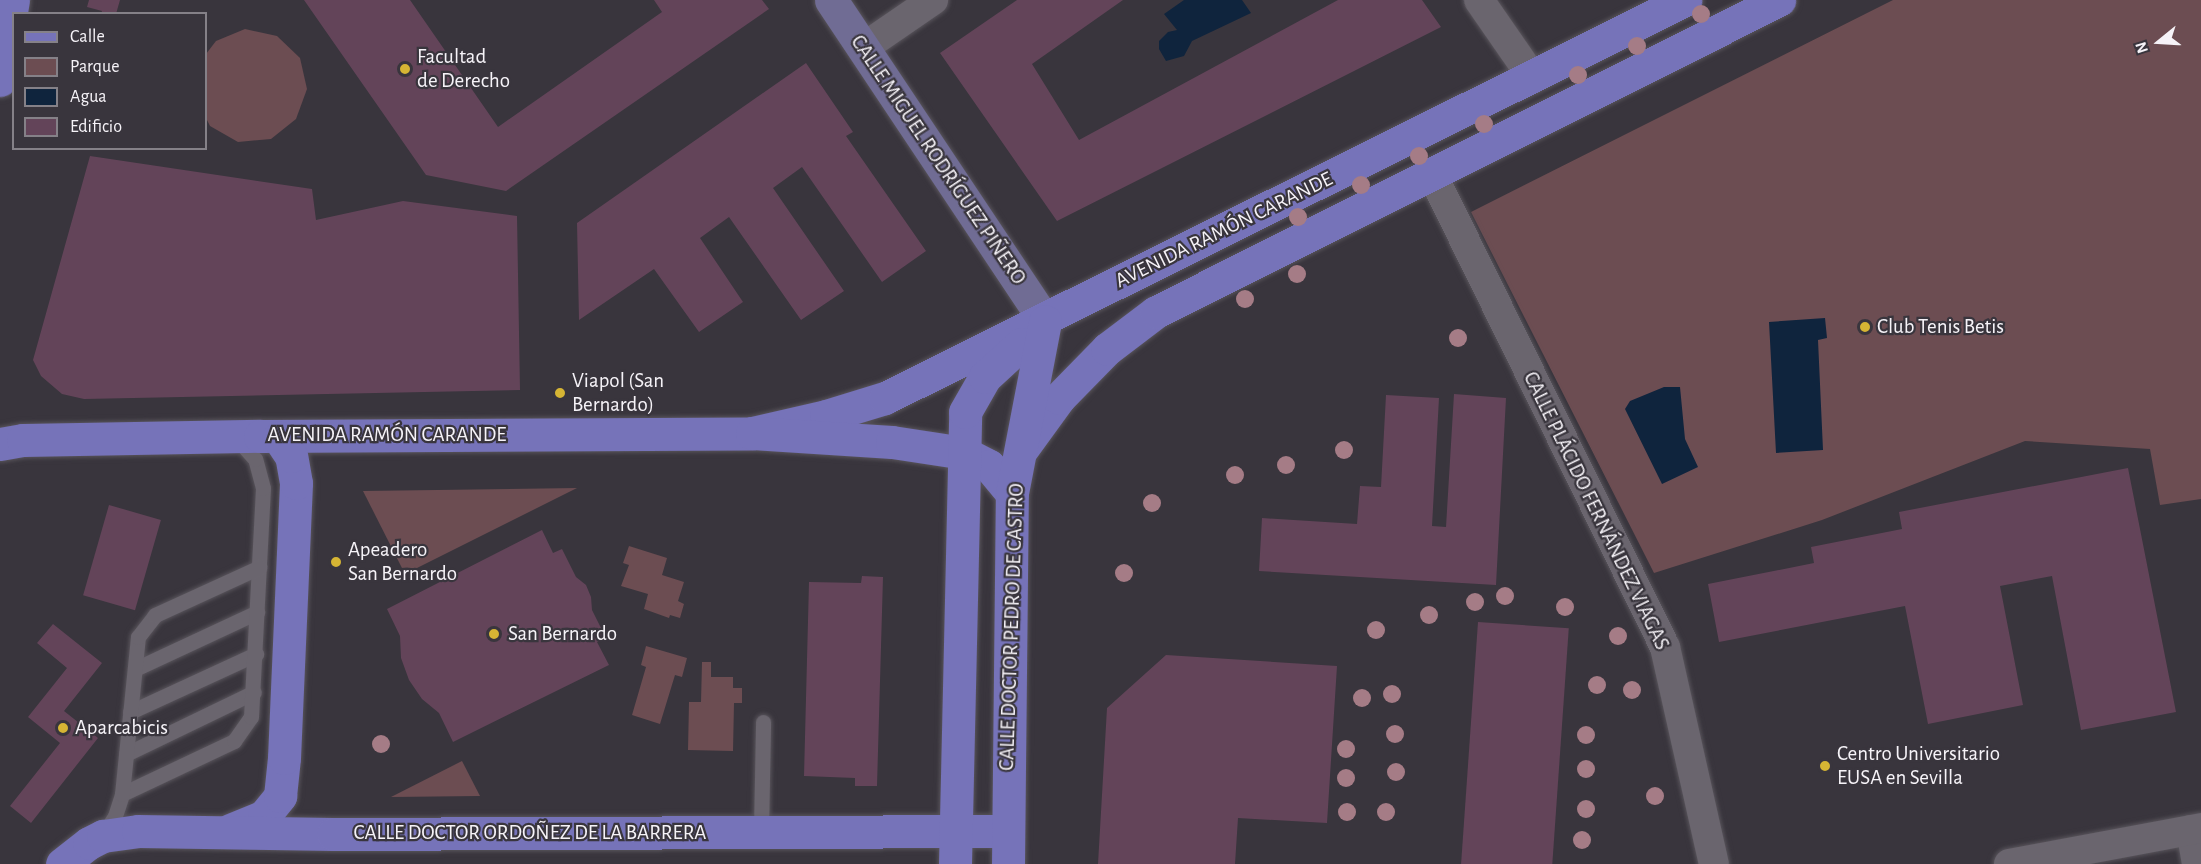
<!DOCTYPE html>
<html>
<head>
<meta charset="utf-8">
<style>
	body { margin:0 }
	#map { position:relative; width:2201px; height:864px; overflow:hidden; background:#39353d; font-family:"Alegreya Sans",sans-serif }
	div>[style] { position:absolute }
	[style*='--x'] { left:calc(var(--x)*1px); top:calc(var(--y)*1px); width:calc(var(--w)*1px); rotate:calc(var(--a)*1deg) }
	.green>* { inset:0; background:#6c4d52 }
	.water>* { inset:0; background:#0f243d }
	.building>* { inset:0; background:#634459; transform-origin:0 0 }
	.roads { filter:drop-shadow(0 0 2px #58545b) drop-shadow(0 0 2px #58545b) }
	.lane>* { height:15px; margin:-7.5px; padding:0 7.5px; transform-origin:7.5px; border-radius:7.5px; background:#6a656e }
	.street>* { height:30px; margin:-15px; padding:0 15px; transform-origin:15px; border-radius:15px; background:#6a656e }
	.secondary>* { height:33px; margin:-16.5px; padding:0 16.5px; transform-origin:16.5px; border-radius:16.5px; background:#706c94 }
	.primary>* { height:33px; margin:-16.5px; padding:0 16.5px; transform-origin:16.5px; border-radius:16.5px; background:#7673b9 }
	.trees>* { width:18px; height:18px; margin:-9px; border-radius:50%; background:#a57c86 }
	.dots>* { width:16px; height:16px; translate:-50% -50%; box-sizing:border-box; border:3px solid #39353d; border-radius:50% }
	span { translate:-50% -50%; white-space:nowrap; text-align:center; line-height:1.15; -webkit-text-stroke:4.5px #39353d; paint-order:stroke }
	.poi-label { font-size:21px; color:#f6f3f8 }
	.left { translate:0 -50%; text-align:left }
	.street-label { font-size:21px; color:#f6f3f8 }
	.legend { position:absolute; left:12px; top:12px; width:195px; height:138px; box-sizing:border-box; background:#39353d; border:2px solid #858188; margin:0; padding:8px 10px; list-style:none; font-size:18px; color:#f6f3f8 }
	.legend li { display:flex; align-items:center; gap:12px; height:30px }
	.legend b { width:30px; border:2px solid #858188 }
	.north { position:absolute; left:2129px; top:12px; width:60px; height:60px; -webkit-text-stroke:4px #39353d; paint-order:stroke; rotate:252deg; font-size:16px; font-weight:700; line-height:24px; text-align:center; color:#f6f3f8 }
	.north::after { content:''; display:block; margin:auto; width:21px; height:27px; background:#f6f3f8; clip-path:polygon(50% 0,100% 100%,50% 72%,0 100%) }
</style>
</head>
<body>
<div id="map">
	<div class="green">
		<div style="clip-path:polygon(1893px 0,2201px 0,2201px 499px,2160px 505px,2150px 449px,2025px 441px,1822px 520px,1654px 573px,1471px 212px)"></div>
		<div style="clip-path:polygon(245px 29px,277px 36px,300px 58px,307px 89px,296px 119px,271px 139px,238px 142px,210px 126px,206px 118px,206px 54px,216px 41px)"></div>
		<div style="clip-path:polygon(577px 488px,405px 574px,363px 491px)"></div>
		<div style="clip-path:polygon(629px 546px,667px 558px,662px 575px,684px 582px,678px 601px,684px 604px,680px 618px,670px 615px,669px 618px,644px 609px,648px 594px,621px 586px,629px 565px,623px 563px)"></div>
		<div style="clip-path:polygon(646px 646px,687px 658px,682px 677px,675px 675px,660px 724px,632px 715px,646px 667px,641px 665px)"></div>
		<div style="clip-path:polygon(702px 662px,711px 662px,711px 677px,733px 677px,733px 688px,742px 688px,742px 703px,734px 703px,733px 751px,688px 750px,689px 702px,701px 702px)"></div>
		<div style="clip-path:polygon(462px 761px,480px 796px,391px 797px)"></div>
	</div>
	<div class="water">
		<div style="clip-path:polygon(1184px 0,1242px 0,1251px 13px,1192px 41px,1184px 56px,1166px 61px,1159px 49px,1159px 41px,1168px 32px,1177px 30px,1164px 14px)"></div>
		<div style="clip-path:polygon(1825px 318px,1827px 338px,1818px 340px,1823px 450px,1776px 453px,1769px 322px)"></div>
		<div style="clip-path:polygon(1664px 387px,1680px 387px,1685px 439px,1698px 467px,1662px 484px,1625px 409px,1630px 401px)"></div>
	</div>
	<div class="building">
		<div style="clip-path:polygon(89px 0,120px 0,116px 14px,101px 14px,102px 11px,87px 7px)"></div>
		<div style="clip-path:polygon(304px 0,410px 0,498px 127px,662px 12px,654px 0,762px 0,769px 9px,506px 191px,426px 175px)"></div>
		<div style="clip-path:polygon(1017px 0,1123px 0,1032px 64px,1079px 140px,1338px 0,1422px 0,1441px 27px,1057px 221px,940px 53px)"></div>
		<div style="clip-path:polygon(806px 63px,853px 132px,846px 136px,926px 251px,882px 282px,802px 167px,773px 188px,844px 291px,801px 320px,729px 217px,700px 238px,743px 302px,699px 332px,654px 269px,579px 320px,577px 223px)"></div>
		<div style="clip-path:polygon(90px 156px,312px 189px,316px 220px,403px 201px,517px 216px,520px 390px,84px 399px,62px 394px,41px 376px,33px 360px)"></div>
		<div style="clip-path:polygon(1454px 394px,1506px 398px,1496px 585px,1259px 571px,1262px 518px,1357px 524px,1360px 486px,1381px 487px,1386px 395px,1439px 398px,1432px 526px,1446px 527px)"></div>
		<div style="clip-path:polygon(2128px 468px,2176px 712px,2081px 730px,2052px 576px,2000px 586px,2023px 705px,1928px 724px,1905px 606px,1719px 642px,1708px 584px,1814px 563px,1811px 547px,1902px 529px,1899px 512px)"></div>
		<div style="left:109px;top:505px;width:54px;height:94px;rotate:16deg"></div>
		<div style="clip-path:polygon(542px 530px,553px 553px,562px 549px,576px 577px,586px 585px,591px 597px,592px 610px,606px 638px,597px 642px,609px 665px,453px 742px,439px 713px,422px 699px,409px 680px,401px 658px,400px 636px,387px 609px)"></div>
		<div style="clip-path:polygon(862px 576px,883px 577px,877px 786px,855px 786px,855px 778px,804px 776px,809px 582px,861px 583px)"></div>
		<div style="left:1478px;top:622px;width:91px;height:243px;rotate:4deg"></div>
		<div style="clip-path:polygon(53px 624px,102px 663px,64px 711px,98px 738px,31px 823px,10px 806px,60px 743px,28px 717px,67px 668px,37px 643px)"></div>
		<div style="clip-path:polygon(1166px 655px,1337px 666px,1327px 823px,1238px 818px,1235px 864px,1098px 864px,1107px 708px)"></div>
	</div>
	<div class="roads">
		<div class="lane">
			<div style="--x:135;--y:669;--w:135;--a:-25"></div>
			<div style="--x:130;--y:712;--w:139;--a:-24.7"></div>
			<div style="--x:126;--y:754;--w:142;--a:-25.8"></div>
			<div style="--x:122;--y:794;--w:124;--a:-25.3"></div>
			<div style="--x:234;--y:741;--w:29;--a:-55"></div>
			<div style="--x:251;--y:717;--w:229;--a:-87"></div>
			<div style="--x:263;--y:488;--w:30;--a:-105"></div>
			<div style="--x:255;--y:459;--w:27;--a:-132"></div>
			<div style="--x:761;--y:831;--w:109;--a:-88.9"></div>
			<div style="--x:104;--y:833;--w:20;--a:-57"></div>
			<div style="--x:115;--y:816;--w:23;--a:-72"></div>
			<div style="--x:122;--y:794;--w:158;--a:-84.2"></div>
			<div style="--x:138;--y:637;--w:28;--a:-52"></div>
			<div style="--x:155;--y:615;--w:115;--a:-24.6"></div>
		</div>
		<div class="street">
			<div style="--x:1479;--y:0;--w:95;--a:55.3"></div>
			<div style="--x:863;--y:48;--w:85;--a:-34.4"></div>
			<div style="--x:1432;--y:174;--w:527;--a:63.78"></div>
			<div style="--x:1665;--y:647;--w:222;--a:77.3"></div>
			<div style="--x:2191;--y:830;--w:35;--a:80"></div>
			<div style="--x:2009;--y:864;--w:195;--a:-10.6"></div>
		</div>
		<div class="secondary">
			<div style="--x:831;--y:0;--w:386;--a:56.3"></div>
		</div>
		<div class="primary">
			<div style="--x:0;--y:80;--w:81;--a:-80.8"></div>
			<div style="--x:752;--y:433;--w:76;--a:-12.9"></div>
			<div style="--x:826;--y:416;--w:62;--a:-17"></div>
			<div style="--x:885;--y:398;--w:894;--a:-26.45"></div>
			<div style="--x:0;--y:444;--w:23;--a:-10"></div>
			<div style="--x:23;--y:440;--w:237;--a:-1"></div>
			<div style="--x:260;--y:436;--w:492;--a:-0.3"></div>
			<div style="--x:752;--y:433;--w:140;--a:3.7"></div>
			<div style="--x:892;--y:442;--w:73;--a:8.7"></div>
			<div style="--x:964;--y:453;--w:28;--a:27"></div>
			<div style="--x:989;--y:466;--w:35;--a:50"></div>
			<div style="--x:1022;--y:449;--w:63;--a:-54"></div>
			<div style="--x:1059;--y:398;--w:69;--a:-45.6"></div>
			<div style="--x:1107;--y:349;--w:61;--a:-37.1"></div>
			<div style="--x:1156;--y:312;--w:697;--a:-26.6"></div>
			<div style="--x:230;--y:830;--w:37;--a:-22"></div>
			<div style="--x:264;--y:816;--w:26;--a:-51"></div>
			<div style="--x:280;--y:796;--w:38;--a:-84"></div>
			<div style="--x:284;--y:758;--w:275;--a:-87.5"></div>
			<div style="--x:296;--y:483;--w:27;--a:-100"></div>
			<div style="--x:291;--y:456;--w:22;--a:-124"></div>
			<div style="--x:62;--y:864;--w:34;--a:-38"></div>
			<div style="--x:89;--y:843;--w:16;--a:-27"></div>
			<div style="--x:103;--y:836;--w:35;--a:-8"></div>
			<div style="--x:138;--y:831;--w:195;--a:0.9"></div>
			<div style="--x:333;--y:834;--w:674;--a:-0.26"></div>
			<div style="--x:955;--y:864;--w:452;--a:-88.7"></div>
			<div style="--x:965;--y:412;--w:40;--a:-60.3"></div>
			<div style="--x:985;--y:377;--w:49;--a:-42.5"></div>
			<div style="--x:1008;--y:864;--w:371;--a:-89.4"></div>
			<div style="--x:1012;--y:493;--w:175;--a:-79.1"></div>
		</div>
	</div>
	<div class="trees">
		<div style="left:1701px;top:14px"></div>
		<div style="left:1637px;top:46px"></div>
		<div style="left:1578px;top:75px"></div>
		<div style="left:1484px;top:124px"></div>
		<div style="left:1419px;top:156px"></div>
		<div style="left:1361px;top:185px"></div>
		<div style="left:1298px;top:217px"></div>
		<div style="left:1297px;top:274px"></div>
		<div style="left:1245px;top:299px"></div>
		<div style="left:1458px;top:338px"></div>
		<div style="left:1344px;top:450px"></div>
		<div style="left:1286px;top:465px"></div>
		<div style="left:1235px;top:475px"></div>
		<div style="left:1152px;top:503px"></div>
		<div style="left:1124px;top:573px"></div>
		<div style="left:1505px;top:596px"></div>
		<div style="left:1475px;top:602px"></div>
		<div style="left:1565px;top:607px"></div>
		<div style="left:1429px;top:615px"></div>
		<div style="left:1376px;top:630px"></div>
		<div style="left:1618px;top:636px"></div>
		<div style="left:1597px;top:685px"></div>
		<div style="left:1632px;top:690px"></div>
		<div style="left:1392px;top:694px"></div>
		<div style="left:1362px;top:698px"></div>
		<div style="left:1395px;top:734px"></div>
		<div style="left:1586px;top:735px"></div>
		<div style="left:381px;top:744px"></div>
		<div style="left:1346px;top:749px"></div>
		<div style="left:1586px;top:769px"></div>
		<div style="left:1396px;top:772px"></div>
		<div style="left:1346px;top:778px"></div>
		<div style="left:1655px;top:796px"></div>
		<div style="left:1586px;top:809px"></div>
		<div style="left:1347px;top:812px"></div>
		<div style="left:1386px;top:812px"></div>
		<div style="left:1582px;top:840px"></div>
	</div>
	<div class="dots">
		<div style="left:405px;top:69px;background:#d6b534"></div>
		<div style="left:1865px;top:327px;background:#d6b534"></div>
		<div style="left:560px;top:393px;background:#d6b534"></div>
		<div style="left:336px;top:562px;background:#d6b534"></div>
		<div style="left:494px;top:634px;background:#d6b534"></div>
		<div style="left:63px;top:728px;background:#d6b534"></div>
		<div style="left:1825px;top:766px;background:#d6b534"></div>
	</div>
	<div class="poi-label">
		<span class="left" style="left:417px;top:69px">Facultad<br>de Derecho</span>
		<span class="left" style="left:1877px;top:327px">Club Tenis Betis</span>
		<span class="left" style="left:572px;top:393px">Viapol (San<br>Bernardo)</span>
		<span class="left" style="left:348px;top:562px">Apeadero<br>San Bernardo</span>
		<span class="left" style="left:508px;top:634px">San Bernardo</span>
		<span class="left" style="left:75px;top:728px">Aparcabicis</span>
		<span class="left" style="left:1837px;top:766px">Centro Universitario<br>EUSA en Sevilla</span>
	</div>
	<div class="street-label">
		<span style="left:938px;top:160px;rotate:56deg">CALLE MIGUEL RODRÍGUEZ PIÑERO</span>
		<span style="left:1224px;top:230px;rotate:-26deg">AVENIDA RAMÓN CARANDE</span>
		<span style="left:387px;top:435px">AVENIDA RAMÓN CARANDE</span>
		<span style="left:1596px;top:511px;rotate:64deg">CALLE PLÁCIDO FERNÁNDEZ VIAGAS</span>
		<span style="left:1012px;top:627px;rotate:-88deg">CALLE DOCTOR PEDRO DE CASTRO</span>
		<span style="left:530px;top:833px">CALLE DOCTOR ORDOÑEZ DE LA BARRERA</span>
	</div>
	<ul class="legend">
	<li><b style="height:8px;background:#7673b9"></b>Calle</li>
	<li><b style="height:16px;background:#6c4d52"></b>Parque</li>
	<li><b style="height:16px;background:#0f243d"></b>Agua</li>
	<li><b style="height:16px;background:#634459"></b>Edificio</li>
	</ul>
	<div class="north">N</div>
</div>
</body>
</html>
